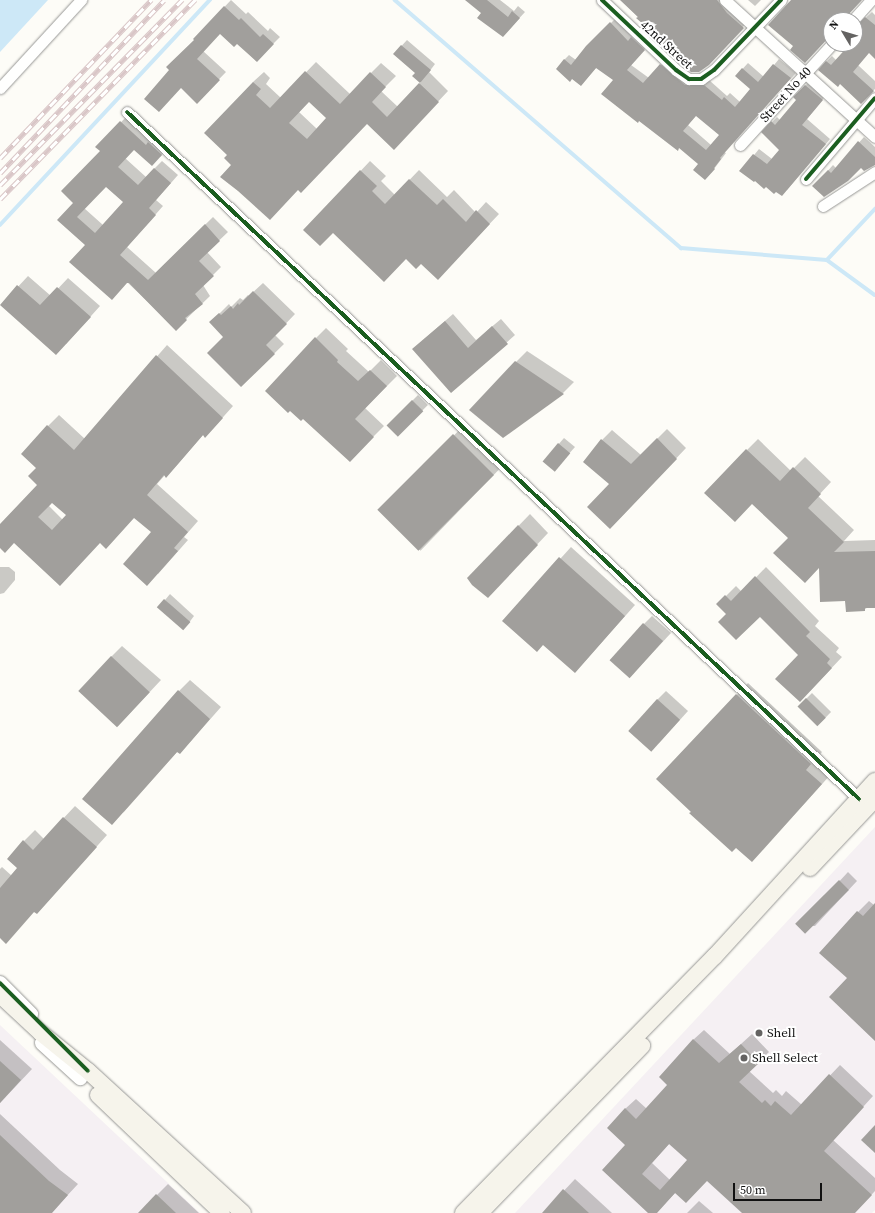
<!DOCTYPE html>
<html>
<head>
<meta charset="utf-8">
<style>
	body { margin:0 }
	#map { position:relative; width:875px; height:1213px; overflow:hidden; background:#fdfcf7; font-family:"Source Serif 4",serif }
	div>[style] { position:absolute }
	[style*='--x'] { left:calc(var(--x)*1px); top:calc(var(--y)*1px); width:calc(var(--w)*1px); rotate:calc(var(--a)*1deg) }
	.industrial>* { inset:0; background:#f5f0f3 }
	.water>* { inset:0; background:#cde8f7 }
	.shadow>* { inset:0; background:#0003; transform-origin:0 0 }
	.stream>* { height:3.5px; margin:-1.75px; padding:0 1.75px; transform-origin:1.75px; border-radius:1.75px; background:#cde8f7 }
	.building>* { inset:0; background:#a19f9c; transform-origin:0 0 }
	.roads { filter:drop-shadow(0 0 1px #979795) drop-shadow(0 0 1px #979795) }
	.minor>* { height:11px; margin:-5.5px; padding:0 5.5px; transform-origin:5.5px; border-radius:5.5px; background:#fffffe }
	.tertiary>* { height:14px; margin:-7px; padding:0 7px; transform-origin:7px; border-radius:7px; background:#fffffe }
	.secondary>* { height:16px; margin:-8px; padding:0 8px; transform-origin:8px; border-radius:8px; background:#f6f4eb }
	.rail>* { height:4.5px; margin-top:-2.25px; transform-origin:0; background:repeating-linear-gradient(90deg,#fff 0 9px,#d9c6c7 0 18px); box-sizing:border-box; border-block:1px solid #d9c6c7 }
	.cycleway>* { height:4px; margin:-2px; padding:0 2px; transform-origin:2px; border-radius:2px; background:#1b5e20 }
	.dots>* { width:11px; height:11px; translate:-50% -50%; box-sizing:border-box; border:2px solid #fff; border-radius:50% }
	span { translate:-50% -50%; white-space:nowrap; text-align:center; line-height:1.15; -webkit-text-stroke:4px #fff; paint-order:stroke }
	.street-label { font-size:13px; color:#111 }
	.poi-label { font-size:13px; color:#111 }
	.left { translate:0 -50%; text-align:left }
	.north { position:absolute; left:823px; top:12px; width:40px; height:40px; box-sizing:border-box; background:#fff; border:1px solid #a0a0a0; border-radius:50%; rotate:308deg; font-size:11px; font-weight:700; line-height:16px; text-align:center; color:#111 }
	.north::after { content:''; display:block; margin:auto; width:14px; height:18px; background:#646362; clip-path:polygon(50% 0,100% 100%,50% 72%,0 100%) }
	.scale { position:absolute; left:733px; top:1183px; width:89px; height:18px; box-sizing:border-box; border:2px solid #111; border-top:0; padding-left:5px; font-size:12px; line-height:14px; white-space:nowrap; color:#111; -webkit-text-stroke:3px #fff; paint-order:stroke }
</style>
</head>
<body>
<div id="map">
	<div class="industrial">
		<div style="clip-path:polygon(875px 827px,875px 1210px,872px 1213px,515px 1213px)"></div>
		<div style="clip-path:polygon(0 1025px,200px 1213px,0 1213px)"></div>
	</div>
	<div class="water">
		<div style="clip-path:polygon(0 0,48px 0,0 52px)"></div>
	</div>
	<div class="shadow">
		<div style="clip-path:polygon(231px 0,246px 14px,248px 12px,268px 31px,270px 28px,280px 37px,256px 61px,237px 42px,220px 33px,203px 51px,226px 72px,197px 102px,194px 39px)"></div>
		<div style="clip-path:polygon(464px 0,500px 0,514px 11px,518px 6px,525px 12px,503px 36px,482px 13px,467px 0)"></div>
		<div style="clip-path:polygon(621px 0,729px 0,749px 20px,716px 57px,672px 51px)"></div>
		<div style="clip-path:polygon(748px 0,761px 0,755px 6px)"></div>
		<div style="clip-path:polygon(872px 12px,875px 15px,875px 57px,869px 52px,858px 65px,875px 81px,875px 89px,861px 102px,840px 83px,826px 62px,832px 56px,836px 60px,851px 44px,855px 44px,857px 26px)"></div>
		<div style="clip-path:polygon(evenodd,616px 18px,649px 44px,631px 65px,649px 78px,666px 60px,690px 80px,709px 80px,727px 96px,730px 93px,740px 102px,752px 89px,736px 76px,748px 63px,764px 77px,779px 59px,796px 73px,724px 152px,726px 153px,711px 173px,614px 80px,597px 67px,581px 85px,573px 78px,564px 60px,569px 55px,576px 60px,587px 47px,616px 18px,696px 115px,720px 135px,711px 145px,688px 125px,696px 115px)"></div>
		<div style="clip-path:polygon(evenodd,407px 40px,435px 64px,429px 72px,448px 91px,404px 138px,367px 123px,298px 189px,232px 165px,228px 155px,253px 82px,264px 72px,270px 78px,266px 84px,281px 98px,316px 62px,350px 94px,381px 63px,396px 76px,381px 91px,398px 107px,421px 82px,414px 76px,416px 73px,394px 54px,407px 40px,309px 101px,328px 118px,317px 129px,299px 112px,309px 101px)"></div>
		<div style="clip-path:polygon(811px 80px,827px 94px,807px 119px,830px 139px,787px 190px,766px 186px,741px 171px,759px 149px,772px 159px,780px 150px,762px 132px,777px 117px,780px 120px,798px 100px,794px 97px)"></div>
		<div style="clip-path:polygon(evenodd,129px 114px,170px 146px,160px 157px,135px 148px,125px 158px,146px 177px,162px 161px,178px 175px,156px 200px,163px 206px,127px 247px,156px 273px,213px 217px,228px 232px,207px 252px,221px 267px,203px 285px,210px 296px,176px 329px,127px 282px,59px 220px,74px 203px,101px 151px,97px 147px,129px 114px,106px 186px,124px 202px,103px 225px,84px 208px,106px 186px)"></div>
		<div style="clip-path:polygon(864px 137px,875px 147px,875px 165px,861px 166px,814px 186px,833px 165px,836px 168px)"></div>
		<div style="clip-path:polygon(370px 161px,386px 176px,381px 181px,395px 195px,419px 170px,447px 197px,454px 190px,476px 213px,486px 202px,499px 214px,447px 269px,406px 258px,333px 232px,305px 230px)"></div>
		<div style="clip-path:polygon(28px 276px,51px 296px,68px 278px,100px 306px,66px 344px,1px 305px)"></div>
		<div style="clip-path:polygon(263px 283px,295px 314px,275px 335px,284px 344px,241px 386px,225px 337px,211px 322px,229px 304px,231px 307px,240px 298px,243px 300px,248px 295px,249px 296px)"></div>
		<div style="clip-path:polygon(453px 314px,476px 340px,501px 319px,515px 335px,451px 392px,422px 341px)"></div>
		<div style="clip-path:polygon(326px 328px,348px 349px,346px 351px,369px 372px,381px 360px,397px 376px,365px 408px,384px 426px,349px 461px,316px 338px)"></div>
		<div style="clip-path:polygon(evenodd,167px 345px,233px 406px,216px 425px,203px 435px,177px 465px,166px 476px,165px 475px,157px 484px,198px 521px,184px 537px,188px 540px,158px 574px,153px 532px,135px 517px,100px 542px,14px 542px,0 547px,0 525px,39px 484px,37px 468px,48px 426px,59px 415px,85px 439px,167px 345px,52px 502px,68px 514px,63px 520px,49px 506px,52px 502px)"></div>
		<div style="clip-path:polygon(527px 351px,574px 382px,563px 393px,503px 437px,516px 362px)"></div>
		<div style="left:418px;top:395px;width:14px;height:43px;rotate:45deg"></div>
		<div style="left:465px;top:424px;width:56px;height:122px;rotate:44deg"></div>
		<div style="clip-path:polygon(667px 429px,686px 448px,620px 518px,611px 484px,602px 440px,612px 430px,641px 455px)"></div>
		<div style="clip-path:polygon(564px 438px,575px 447px,559px 465px,544px 461px)"></div>
		<div style="clip-path:polygon(758px 439px,791px 471px,805px 457px,831px 482px,818px 496px,854px 530px,844px 541px,875px 540px,875px 607px,868px 607px,864px 610px,846px 600px,820px 566px,789px 538px,747px 450px)"></div>
		<div style="clip-path:polygon(530px 514px,548px 533px,499px 585px,468px 578px)"></div>
		<div style="clip-path:polygon(571px 547px,635px 605px,585px 661px,544px 644px,504px 621px)"></div>
		<div style="clip-path:polygon(0 567px,9px 567px,15px 572px,15px 580px,4px 593px,0 594px)"></div>
		<div style="clip-path:polygon(766px 567px,819px 621px,815px 626px,839px 648px,836px 652px,842px 657px,810px 691px,799px 655px,760px 615px,727px 614px,718px 604px,736px 586px,742px 592px)"></div>
		<div style="clip-path:polygon(170px 594px,194px 616px,188px 624px,165px 600px)"></div>
		<div style="clip-path:polygon(652px 616px,671px 633px,630px 677px,644px 624px)"></div>
		<div style="clip-path:polygon(122px 646px,161px 680px,118px 726px,111px 657px)"></div>
		<div style="clip-path:polygon(190px 680px,221px 707px,191px 741px,178px 751px,123px 813px,179px 691px)"></div>
		<div style="clip-path:polygon(748px 683px,822px 752px,816px 759px,832px 773px,763px 850px,736px 847px,692px 811px,658px 779px)"></div>
		<div style="clip-path:polygon(666px 691px,688px 711px,659px 743px,657px 700px)"></div>
		<div style="left:812px;top:693px;width:27px;height:18px;rotate:45deg"></div>
		<div style="clip-path:polygon(75px 806px,107px 835px,37px 913px,35px 911px,0 937px,0 869px,2px 867px,12px 876px,19px 868px,24px 841px,35px 830px,44px 839px)"></div>
		<div style="clip-path:polygon(848px 872px,857px 881px,815px 926px,798px 926px)"></div>
		<div style="clip-path:polygon(869px 901px,874px 905px,875px 904px,875px 1032px,858px 912px)"></div>
		<div style="clip-path:polygon(evenodd,704px 1030px,730px 1054px,752px 1034px,769px 1052px,749px 1071px,773px 1093px,776px 1090px,782px 1096px,786px 1091px,802px 1105px,840px 1065px,873px 1096px,833px 1140px,875px 1178px,875px 1191px,854px 1213px,744px 1213px,707px 1180px,676px 1192px,656px 1213px,649px 1213px,626px 1145px,625px 1109px,636px 1099px,647px 1109px,669px 1085px,693px 1040px,704px 1030px,670px 1143px,688px 1160px,670px 1180px,652px 1163px,670px 1143px)"></div>
		<div style="clip-path:polygon(0 1040px,32px 1069px,0 1103px)"></div>
		<div style="clip-path:polygon(0 1114px,60px 1170px,78px 1184px,51px 1213px,0 1213px)"></div>
		<div style="clip-path:polygon(575px 1179px,612px 1213px,543px 1213px)"></div>
		<div style="clip-path:polygon(168px 1184px,199px 1213px,139px 1213px)"></div>
		<div style="clip-path:polygon(699px 1201px,713px 1213px,687px 1213px)"></div>
	</div>
	<div class="stream">
		<div style="--x:395;--y:0;--w:379;--a:40.9"></div>
		<div style="--x:681;--y:248;--w:146;--a:4.7"></div>
		<div style="--x:827;--y:260;--w:59;--a:36.1"></div>
		<div style="--x:0;--y:225;--w:308;--a:-47"></div>
		<div style="--x:827;--y:260;--w:70;--a:-46.7"></div>
	</div>
	<div class="building">
		<div style="clip-path:polygon(465px 0,487px 0,508px 17px,512px 11px,520px 18px,503px 37px,477px 18px,481px 13px)"></div>
		<div style="clip-path:polygon(620px 0,717px 0,727px 13px,744px 28px,709px 65px,699px 72px,691px 72px,669px 54px,671px 51px,655px 37px,654px 39px,640px 27px,643px 24px,636px 18px,638px 17px)"></div>
		<div style="clip-path:polygon(791px 0,862px 0,848px 15px,846px 20px,831px 20px,831px 35px,805px 63px,790px 50px,793px 46px,768px 25px)"></div>
		<div style="clip-path:polygon(224px 6px,239px 20px,241px 18px,260px 37px,263px 34px,274px 44px,257px 62px,237px 44px,234px 47px,220px 34px,197px 59px,220px 80px,197px 104px,181px 88px,159px 112px,144px 99px,169px 70px,166px 67px,194px 40px,193px 39px)"></div>
		<div style="clip-path:polygon(865px 17px,875px 25px,875px 59px,869px 53px,853px 72px,874px 91px,861px 104px,840px 84px,838px 87px,818px 70px,826px 61px,831px 65px,850px 44px,855px 44px,855px 27px)"></div>
		<div style="clip-path:polygon(evenodd,610px 22px,628px 41px,631px 37px,645px 50px,627px 70px,643px 83px,660px 64px,685px 85px,704px 85px,722px 100px,724px 97px,735px 107px,750px 89px,735px 76px,742px 68px,758px 82px,773px 64px,791px 78px,720px 158px,721px 159px,714px 168px,715px 169px,705px 180px,693px 170px,698px 164px,679px 148px,678px 151px,639px 121px,638px 123px,601px 94px,613px 80px,596px 68px,581px 86px,572px 79px,570px 82px,556px 69px,564px 59px,571px 65px,586px 46px,610px 22px,696px 116px,719px 135px,706px 150px,683px 131px,696px 116px)"></div>
		<div style="clip-path:polygon(401px 45px,431px 70px,420px 83px,412px 76px,415px 73px,393px 54px)"></div>
		<div style="clip-path:polygon(evenodd,305px 71px,340px 104px,370px 72px,386px 87px,372px 102px,387px 117px,419px 83px,439px 102px,394px 150px,367px 124px,301px 193px,298px 190px,270px 220px,238px 191px,220px 177px,231px 165px,224px 158px,227px 155px,204px 133px,253px 82px,261px 89px,256px 95px,270px 108px,305px 71px,309px 102px,326px 118px,307px 139px,289px 123px,309px 102px)"></div>
		<div style="clip-path:polygon(805px 85px,823px 100px,802px 125px,826px 144px,782px 196px,776px 192px,774px 194px,766px 187px,764px 189px,755px 181px,754px 182px,739px 171px,753px 154px,767px 164px,779px 150px,761px 132px,771px 121px,775px 125px,796px 100px,793px 97px)"></div>
		<div style="clip-path:polygon(evenodd,120px 121px,146px 145px,148px 142px,162px 155px,152px 166px,134px 150px,118px 167px,138px 185px,154px 168px,171px 183px,149px 208px,156px 215px,120px 255px,148px 280px,205px 224px,220px 241px,199px 261px,214px 276px,195px 294px,203px 304px,185px 318px,187px 320px,176px 331px,129px 283px,127px 283px,112px 300px,69px 262px,85px 245px,57px 220px,73px 203px,61px 191px,100px 151px,95px 147px,120px 121px,106px 187px,123px 202px,95px 233px,77px 217px,106px 187px)"></div>
		<div style="clip-path:polygon(858px 141px,875px 157px,875px 165px,864px 171px,861px 168px,848px 181px,824px 197px,812px 186px,828px 170px,831px 173px)"></div>
		<div style="clip-path:polygon(360px 170px,377px 186px,372px 191px,385px 204px,409px 179px,437px 205px,443px 199px,466px 222px,476px 210px,490px 224px,438px 280px,421px 264px,416px 269px,406px 259px,384px 282px,333px 233px,320px 246px,303px 230px)"></div>
		<div style="clip-path:polygon(17px 285px,40px 305px,57px 287px,91px 317px,56px 355px,0 305px)"></div>
		<div style="clip-path:polygon(253px 291px,287px 324px,266px 345px,275px 354px,241px 387px,207px 353px,223px 337px,209px 322px,219px 313px,221px 315px,231px 306px,233px 309px,238px 303px,239px 305px)"></div>
		<div style="clip-path:polygon(445px 321px,468px 348px,492px 326px,508px 344px,451px 393px,412px 349px)"></div>
		<div style="clip-path:polygon(315px 337px,338px 360px,337px 362px,358px 381px,370px 370px,387px 386px,355px 419px,374px 437px,350px 462px,303px 419px,301px 421px,290px 411px,288px 413px,265px 391px)"></div>
		<div style="clip-path:polygon(evenodd,156px 355px,223px 418px,205px 438px,203px 435px,166px 478px,164px 475px,147px 495px,188px 532px,174px 548px,178px 551px,147px 586px,123px 564px,151px 532px,134px 518px,106px 549px,100px 543px,60px 586px,14px 543px,5px 553px,0 548px,0 524px,37px 485px,28px 476px,36px 468px,21px 454px,47px 425px,74px 450px,156px 355px,52px 503px,66px 515px,52px 530px,38px 517px,52px 503px)"></div>
		<div style="clip-path:polygon(515px 361px,564px 394px,503px 438px,469px 410px)"></div>
		<div style="left:412px;top:400px;width:16px;height:36px;rotate:45deg"></div>
		<div style="left:453px;top:434px;width:58px;height:107px;rotate:45deg"></div>
		<div style="clip-path:polygon(657px 438px,677px 459px,610px 529px,587px 507px,609px 484px,583px 462px,601px 439px,631px 464px)"></div>
		<div style="left:558px;top:443px;width:16px;height:24px;rotate:40deg"></div>
		<div style="clip-path:polygon(746px 449px,780px 481px,793px 467px,821px 494px,808px 508px,844px 542px,834px 552px,875px 551px,875px 608px,865px 608px,865px 611px,846px 612px,845px 601px,820px 602px,819px 568px,805px 583px,773px 553px,788px 538px,752px 504px,735px 522px,704px 493px)"></div>
		<div style="clip-path:polygon(518px 525px,538px 545px,488px 598px,472px 585px,467px 578px)"></div>
		<div style="clip-path:polygon(559px 557px,625px 616px,575px 673px,543px 645px,537px 652px,502px 621px)"></div>
		<div style="clip-path:polygon(755px 576px,810px 632px,806px 636px,830px 659px,827px 663px,832px 668px,800px 702px,775px 679px,798px 655px,760px 617px,736px 640px,718px 622px,726px 614px,716px 604px,725px 595px,731px 601px)"></div>
		<div style="left:164px;top:599px;width:35px;height:11px;rotate:41deg"></div>
		<div style="left:643px;top:623px;width:27px;height:50px;rotate:42deg"></div>
		<div style="left:111px;top:656px;width:53px;height:48px;rotate:43deg"></div>
		<div style="clip-path:polygon(178px 690px,210px 719px,180px 754px,177px 752px,112px 825px,82px 799px)"></div>
		<div style="clip-path:polygon(736px 694px,811px 764px,806px 770px,822px 784px,752px 862px,736px 848px,732px 852px,689px 813px,691px 812px,656px 779px)"></div>
		<div style="left:806px;top:698px;width:28px;height:12px;rotate:45deg"></div>
		<div style="left:657px;top:699px;width:31px;height:43px;rotate:42deg"></div>
		<div style="clip-path:polygon(63px 817px,97px 847px,37px 914px,34px 912px,6px 944px,0 938px,0 888px,17px 868px,7px 859px,23px 840px,33px 850px)"></div>
		<div style="left:839px;top:880px;width:14px;height:62px;rotate:45deg"></div>
		<div style="clip-path:polygon(875px 903px,875px 1041px,829px 997px,847px 978px,819px 953px,857px 911px,863px 916px)"></div>
		<div style="clip-path:polygon(evenodd,693px 1039px,719px 1063px,741px 1044px,759px 1063px,739px 1082px,762px 1103px,765px 1100px,771px 1106px,775px 1101px,791px 1115px,829px 1074px,864px 1107px,824px 1151px,872px 1195px,855px 1213px,742px 1213px,707px 1181px,686px 1203px,675px 1193px,657px 1213px,648px 1213px,602px 1170px,625px 1145px,607px 1128px,625px 1108px,636px 1119px,667px 1085px,659px 1077px,693px 1039px,669px 1144px,687px 1160px,660px 1190px,642px 1174px,669px 1144px)"></div>
		<div style="clip-path:polygon(0 1061px,21px 1080px,0 1103px)"></div>
		<div style="clip-path:polygon(875px 1125px,875px 1153px,861px 1140px)"></div>
		<div style="clip-path:polygon(0 1135px,49px 1181px,68px 1195px,52px 1213px,0 1213px)"></div>
		<div style="clip-path:polygon(563px 1189px,589px 1213px,542px 1213px)"></div>
		<div style="clip-path:polygon(156px 1194px,176px 1213px,138px 1213px)"></div>
	</div>
	<div class="roads">
		<div class="minor">
			<div style="--x:602;--y:0;--w:102;--a:43.4"></div>
			<div style="--x:676;--y:70;--w:16;--a:35"></div>
			<div style="--x:689;--y:79;--w:12;--a:0"></div>
			<div style="--x:701;--y:79;--w:16;--a:-35"></div>
			<div style="--x:714;--y:70;--w:97;--a:-46.3"></div>
			<div style="--x:725;--y:0;--w:203;--a:42.4"></div>
			<div style="--x:853;--y:20;--w:27;--a:-48"></div>
			<div style="--x:0;--y:88;--w:120;--a:-47.4"></div>
			<div style="--x:127;--y:112;--w:1004;--a:43.18"></div>
			<div style="--x:740;--y:145;--w:137;--a:-47.7"></div>
			<div style="--x:806;--y:179;--w:106;--a:-49.6"></div>
			<div style="--x:823;--y:206;--w:62;--a:-33.2"></div>
		</div>
		<div class="tertiary">
			<div style="--x:0;--y:983;--w:44;--a:45"></div>
			<div style="--x:42;--y:1043;--w:52;--a:42.6"></div>
		</div>
		<div class="secondary">
			<div style="--x:810;--y:868;--w:95;--a:-46.7"></div>
			<div style="--x:0;--y:995;--w:56;--a:42.8"></div>
			<div style="--x:41;--y:1033;--w:60;--a:39"></div>
			<div style="--x:88;--y:1071;--w:210;--a:42.5"></div>
			<div style="--x:98;--y:1095;--w:171;--a:43.6"></div>
			<div style="--x:463;--y:1213;--w:360;--a:-45.6"></div>
			<div style="--x:715;--y:956;--w:237;--a:-47.6"></div>
			<div style="--x:480;--y:1213;--w:233;--a:-45.9"></div>
		</div>
	</div>
	<div class="rail">
		<div style="--x:0;--y:158;--w:219;--a:-46.3"></div>
		<div style="--x:0;--y:173;--w:238;--a:-46.5"></div>
		<div style="--x:0;--y:185;--w:260;--a:-45.5"></div>
		<div style="--x:0;--y:199;--w:279;--a:-45.6"></div>
	</div>
	<div class="cycleway">
		<div style="--x:602;--y:0;--w:102;--a:43.4"></div>
		<div style="--x:676;--y:70;--w:16;--a:35"></div>
		<div style="--x:689;--y:79;--w:12;--a:0"></div>
		<div style="--x:701;--y:79;--w:16;--a:-35"></div>
		<div style="--x:714;--y:70;--w:97;--a:-46.3"></div>
		<div style="--x:127;--y:112;--w:1004;--a:43.18"></div>
		<div style="--x:806;--y:179;--w:106;--a:-49.6"></div>
		<div style="--x:0;--y:983;--w:124;--a:45"></div>
	</div>
	<div class="dots">
		<div style="left:759px;top:1033px;background:#646362"></div>
		<div style="left:744px;top:1058px;background:#646362"></div>
	</div>
	<div class="street-label">
		<span style="left:666px;top:45px;rotate:42deg">42nd Street</span>
		<span style="left:786px;top:95px;rotate:-48deg">Street No 40</span>
	</div>
	<div class="poi-label">
		<span class="left" style="left:767px;top:1033px">Shell</span>
		<span class="left" style="left:752px;top:1058px">Shell Select</span>
	</div>
	<div class="north">N</div>
	<div class="scale">50 m</div>
</div>
</body>
</html>
